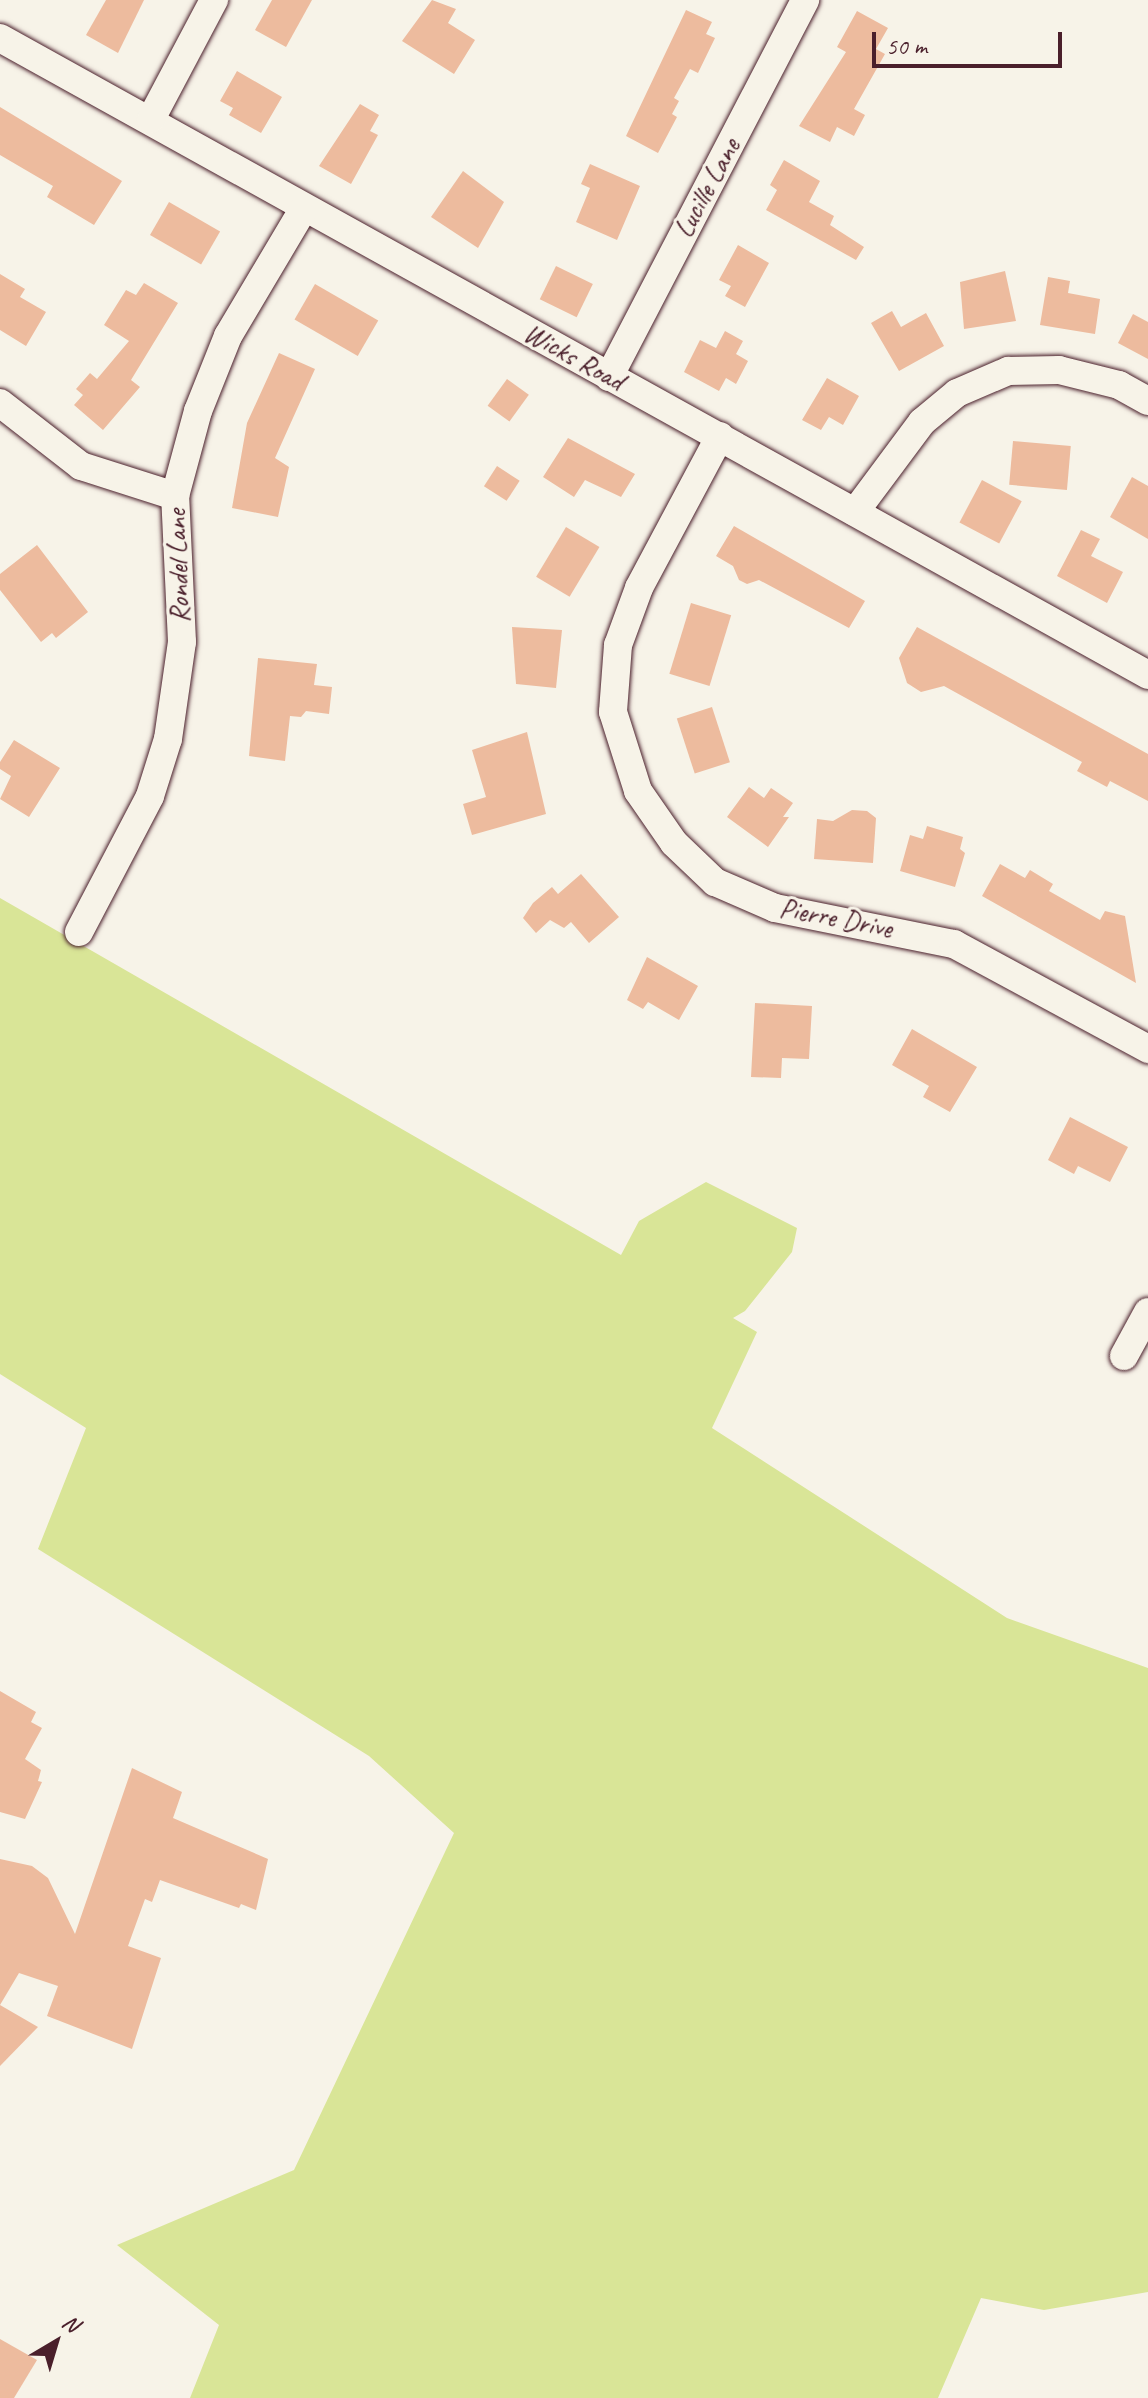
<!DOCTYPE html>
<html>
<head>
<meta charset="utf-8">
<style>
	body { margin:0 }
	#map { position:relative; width:1148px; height:2398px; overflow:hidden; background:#f7f3e8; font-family:Caveat,sans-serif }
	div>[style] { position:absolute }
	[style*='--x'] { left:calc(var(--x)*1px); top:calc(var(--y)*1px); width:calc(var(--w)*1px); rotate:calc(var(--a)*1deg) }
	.green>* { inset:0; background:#d9e597 }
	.building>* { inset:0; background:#edbb9e; transform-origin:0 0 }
	.roads { filter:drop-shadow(0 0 2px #4a1f2b) drop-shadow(0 0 2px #4a1f2b) }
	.minor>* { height:28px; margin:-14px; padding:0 14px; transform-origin:14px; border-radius:14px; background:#f7f3e8 }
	span { translate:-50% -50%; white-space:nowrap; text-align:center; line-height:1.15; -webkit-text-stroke:6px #f7f3e8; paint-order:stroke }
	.street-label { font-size:28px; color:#4a1f2b }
	.north { position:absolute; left:16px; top:2302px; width:80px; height:80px; -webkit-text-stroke:6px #f7f3e8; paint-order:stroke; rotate:38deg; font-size:22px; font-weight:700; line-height:32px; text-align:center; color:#4a1f2b }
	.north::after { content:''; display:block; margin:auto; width:28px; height:36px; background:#4a1f2b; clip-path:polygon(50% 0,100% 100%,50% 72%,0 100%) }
	.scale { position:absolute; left:872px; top:32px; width:190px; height:36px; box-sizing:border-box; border:4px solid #4a1f2b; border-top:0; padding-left:10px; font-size:24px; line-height:28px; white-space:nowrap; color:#4a1f2b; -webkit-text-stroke:6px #f7f3e8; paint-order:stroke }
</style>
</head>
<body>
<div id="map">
	<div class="green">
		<div style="clip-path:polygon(0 898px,621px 1255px,639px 1221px,706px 1182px,797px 1228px,792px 1252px,745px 1311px,733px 1318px,757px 1332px,712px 1428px,1007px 1618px,1148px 1668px,1148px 2292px,1044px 2310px,981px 2298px,938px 2398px,190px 2398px,219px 2325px,117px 2245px,294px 2170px,454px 1833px,369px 1756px,38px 1549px,86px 1428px,0 1374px)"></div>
	</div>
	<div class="building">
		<div style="clip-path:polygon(106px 0,144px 0,118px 53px,86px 35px)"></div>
		<div style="clip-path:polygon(272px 0,312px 0,286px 47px,255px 30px)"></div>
		<div style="clip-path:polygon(432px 0,456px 9px,448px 23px,475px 40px,454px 74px,402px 41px)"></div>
		<div style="clip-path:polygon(686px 10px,712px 22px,706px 34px,715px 38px,698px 73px,690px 69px,674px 98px,679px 101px,672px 114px,677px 117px,658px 153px,626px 136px)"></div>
		<div style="clip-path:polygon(857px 11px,888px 28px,876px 49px,885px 54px,854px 109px,865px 115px,854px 136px,837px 127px,830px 142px,799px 126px,846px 52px,837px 47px)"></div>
		<div style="clip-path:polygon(237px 71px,282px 97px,261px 133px,229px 115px,233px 108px,220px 101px)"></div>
		<div style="clip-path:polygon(360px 104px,379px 115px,370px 131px,378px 135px,351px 184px,319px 166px)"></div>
		<div style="clip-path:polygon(0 107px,122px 181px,94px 225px,47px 197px,53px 186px,0 155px)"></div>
		<div style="clip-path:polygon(784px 160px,820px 181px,809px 202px,834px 216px,830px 225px,864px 247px,856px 260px,766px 210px,777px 190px,770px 185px)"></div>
		<div style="clip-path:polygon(590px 164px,640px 186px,617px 240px,576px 222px,590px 188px,581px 184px)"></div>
		<div style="clip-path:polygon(463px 171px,504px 202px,478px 248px,431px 217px)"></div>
		<div style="left:169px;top:202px;width:59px;height:38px;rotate:30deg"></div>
		<div style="clip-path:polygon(738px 245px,769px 263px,745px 307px,725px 296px,731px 286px,719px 280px)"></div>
		<div style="left:556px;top:266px;width:41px;height:37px;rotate:26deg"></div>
		<div style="clip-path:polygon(1005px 271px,1016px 321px,964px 329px,960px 282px)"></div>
		<div style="clip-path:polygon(0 274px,25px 289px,20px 297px,46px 312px,26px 346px,0 330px)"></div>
		<div style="clip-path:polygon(1048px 277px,1070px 281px,1068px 293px,1100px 299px,1095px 334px,1040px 325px)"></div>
		<div style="clip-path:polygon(144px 283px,178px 303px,131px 380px,140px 387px,103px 430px,74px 405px,83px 395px,76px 389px,90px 373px,97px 379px,129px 341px,104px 325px,126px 290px,136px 295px)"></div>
		<div style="left:315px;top:284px;width:73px;height:41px;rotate:30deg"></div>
		<div style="clip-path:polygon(892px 311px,901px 327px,926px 313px,944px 346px,899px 371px,871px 323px)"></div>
		<div style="clip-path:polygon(1133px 314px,1148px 322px,1148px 359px,1118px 343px)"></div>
		<div style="clip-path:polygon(725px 331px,743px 341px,736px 354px,748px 361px,736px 384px,726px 378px,719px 391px,684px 372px,700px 340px,716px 348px)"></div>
		<div style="clip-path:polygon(279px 353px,315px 369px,275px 458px,289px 467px,278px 517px,232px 508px,247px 423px)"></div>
		<div style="clip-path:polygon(827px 378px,859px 396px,843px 425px,829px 417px,821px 430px,802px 420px)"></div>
		<div style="left:507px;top:379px;width:27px;height:33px;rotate:36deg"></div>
		<div style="clip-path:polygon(568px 438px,635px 474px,621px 497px,585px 480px,574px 497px,543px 477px)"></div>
		<div style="left:1013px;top:441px;width:58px;height:44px;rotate:5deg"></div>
		<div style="left:497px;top:466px;width:27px;height:24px;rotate:33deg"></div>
		<div style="clip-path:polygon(1132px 477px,1148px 486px,1148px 539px,1110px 517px)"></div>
		<div style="left:982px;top:480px;width:45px;height:48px;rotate:28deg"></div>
		<div style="clip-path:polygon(734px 526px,865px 601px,849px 628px,759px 580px,747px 584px,739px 580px,733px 566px,716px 556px)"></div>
		<div style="left:566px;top:527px;width:39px;height:58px;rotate:31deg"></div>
		<div style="clip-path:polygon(1081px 530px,1100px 539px,1091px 556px,1123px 572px,1107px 603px,1057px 576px)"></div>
		<div style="clip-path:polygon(37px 545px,88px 612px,56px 638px,52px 633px,41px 642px,0 590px,0 574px)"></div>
		<div style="left:691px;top:603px;width:42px;height:74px;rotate:17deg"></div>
		<div style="clip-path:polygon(512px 627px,562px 630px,556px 688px,516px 684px)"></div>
		<div style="clip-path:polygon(917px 627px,1148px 754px,1148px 801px,1110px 781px,1107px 787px,1077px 771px,1082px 762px,944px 686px,921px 692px,907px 683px,899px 658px)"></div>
		<div style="clip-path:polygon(258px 658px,317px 664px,314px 685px,332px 687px,329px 714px,306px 711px,301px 717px,290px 716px,285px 761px,249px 756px)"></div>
		<div style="left:712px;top:707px;width:58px;height:37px;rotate:72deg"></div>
		<div style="clip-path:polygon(527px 732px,546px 814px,472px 835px,463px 804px,486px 797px,472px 750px)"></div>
		<div style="clip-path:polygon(14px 740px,60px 768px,29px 817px,0 799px,11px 776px,0 769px,0 762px)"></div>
		<div style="clip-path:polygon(749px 787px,764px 798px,771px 788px,793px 803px,783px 817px,789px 817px,768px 847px,727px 817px)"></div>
		<div style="clip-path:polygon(852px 810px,867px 811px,876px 818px,873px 863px,814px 859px,817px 819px,833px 821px)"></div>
		<div style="clip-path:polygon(927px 826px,963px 837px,960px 849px,965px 853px,955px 887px,900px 871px,910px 835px,923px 839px)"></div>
		<div style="clip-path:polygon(1000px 864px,1025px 878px,1030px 870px,1053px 884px,1049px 891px,1100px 920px,1105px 911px,1125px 916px,1136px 983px,982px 896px)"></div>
		<div style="clip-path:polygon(581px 874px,619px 917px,589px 943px,571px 922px,564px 928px,550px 920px,536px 933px,523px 918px,533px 903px,552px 887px,558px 894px)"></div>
		<div style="clip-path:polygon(647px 957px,698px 986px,679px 1020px,648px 1002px,643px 1009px,627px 1000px)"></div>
		<div style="clip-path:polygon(755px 1003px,812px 1006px,809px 1059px,782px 1058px,781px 1078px,751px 1077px)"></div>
		<div style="clip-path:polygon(912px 1029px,977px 1067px,950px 1112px,923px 1097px,929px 1086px,892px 1065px)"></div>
		<div style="clip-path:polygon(1070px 1117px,1128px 1147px,1110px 1182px,1078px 1166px,1074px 1174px,1048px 1160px)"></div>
		<div style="clip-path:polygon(0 1691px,36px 1712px,31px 1722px,42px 1728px,25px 1759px,41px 1770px,38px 1781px,42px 1782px,25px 1819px,0 1812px)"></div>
		<div style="clip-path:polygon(132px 1768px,182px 1792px,173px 1818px,268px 1859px,256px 1910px,241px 1904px,239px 1908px,160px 1880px,152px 1902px,145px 1899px,128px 1946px,161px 1958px,132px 2049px,47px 2016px,58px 1986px,19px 1973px,0 2005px,0 1859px,32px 1866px,48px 1878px,75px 1934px)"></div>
		<div style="clip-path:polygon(0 2005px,38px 2027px,0 2066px)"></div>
		<div style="clip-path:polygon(0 2339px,37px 2360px,14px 2398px,0 2398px)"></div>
	</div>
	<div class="roads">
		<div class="minor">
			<div style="--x:0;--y:38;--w:1313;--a:29.02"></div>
			<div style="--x:151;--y:119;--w:135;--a:-62.1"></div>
			<div style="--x:609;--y:377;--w:425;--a:-62.5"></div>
			<div style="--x:0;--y:403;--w:103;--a:37.9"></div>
			<div style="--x:81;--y:466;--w:99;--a:17.7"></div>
			<div style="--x:720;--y:436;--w:172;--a:118.1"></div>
			<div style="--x:639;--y:588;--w:61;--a:110.2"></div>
			<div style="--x:618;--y:645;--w:67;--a:94.3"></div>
			<div style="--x:613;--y:712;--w:83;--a:72.4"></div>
			<div style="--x:638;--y:791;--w:63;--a:55.3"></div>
			<div style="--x:674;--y:843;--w:57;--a:43.6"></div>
			<div style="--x:715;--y:882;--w:65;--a:23.4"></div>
			<div style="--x:775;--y:908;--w:183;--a:11.4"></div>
			<div style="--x:954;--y:944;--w:221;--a:28.4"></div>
			<div style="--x:855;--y:512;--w:112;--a:-53.3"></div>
			<div style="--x:922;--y:422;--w:45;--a:-39.6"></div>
			<div style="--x:957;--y:393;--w:56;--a:-23.3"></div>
			<div style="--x:1008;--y:371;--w:51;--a:-1.1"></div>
			<div style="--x:1059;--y:370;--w:62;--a:14"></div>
			<div style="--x:1119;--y:385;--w:33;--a:29"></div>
			<div style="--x:79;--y:932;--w:153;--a:-62.4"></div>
			<div style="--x:150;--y:796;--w:60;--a:-72.5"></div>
			<div style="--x:168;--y:739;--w:98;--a:-81.8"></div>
			<div style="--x:182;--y:642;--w:146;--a:-92.7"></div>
			<div style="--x:175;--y:496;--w:88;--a:-74.9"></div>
			<div style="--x:198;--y:411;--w:81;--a:-68.2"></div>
			<div style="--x:228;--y:336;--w:149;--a:-59.3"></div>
			<div style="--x:1124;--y:1356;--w:50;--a:-61.4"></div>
		</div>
	</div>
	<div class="street-label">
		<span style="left:707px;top:188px;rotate:-62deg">Lucille Lane</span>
		<span style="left:574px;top:357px;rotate:29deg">Wicks Road</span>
		<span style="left:178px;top:566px;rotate:-92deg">Rondel Lane</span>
		<span style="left:836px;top:918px;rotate:11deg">Pierre Drive</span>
	</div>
	<div class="north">N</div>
	<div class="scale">50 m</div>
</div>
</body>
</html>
